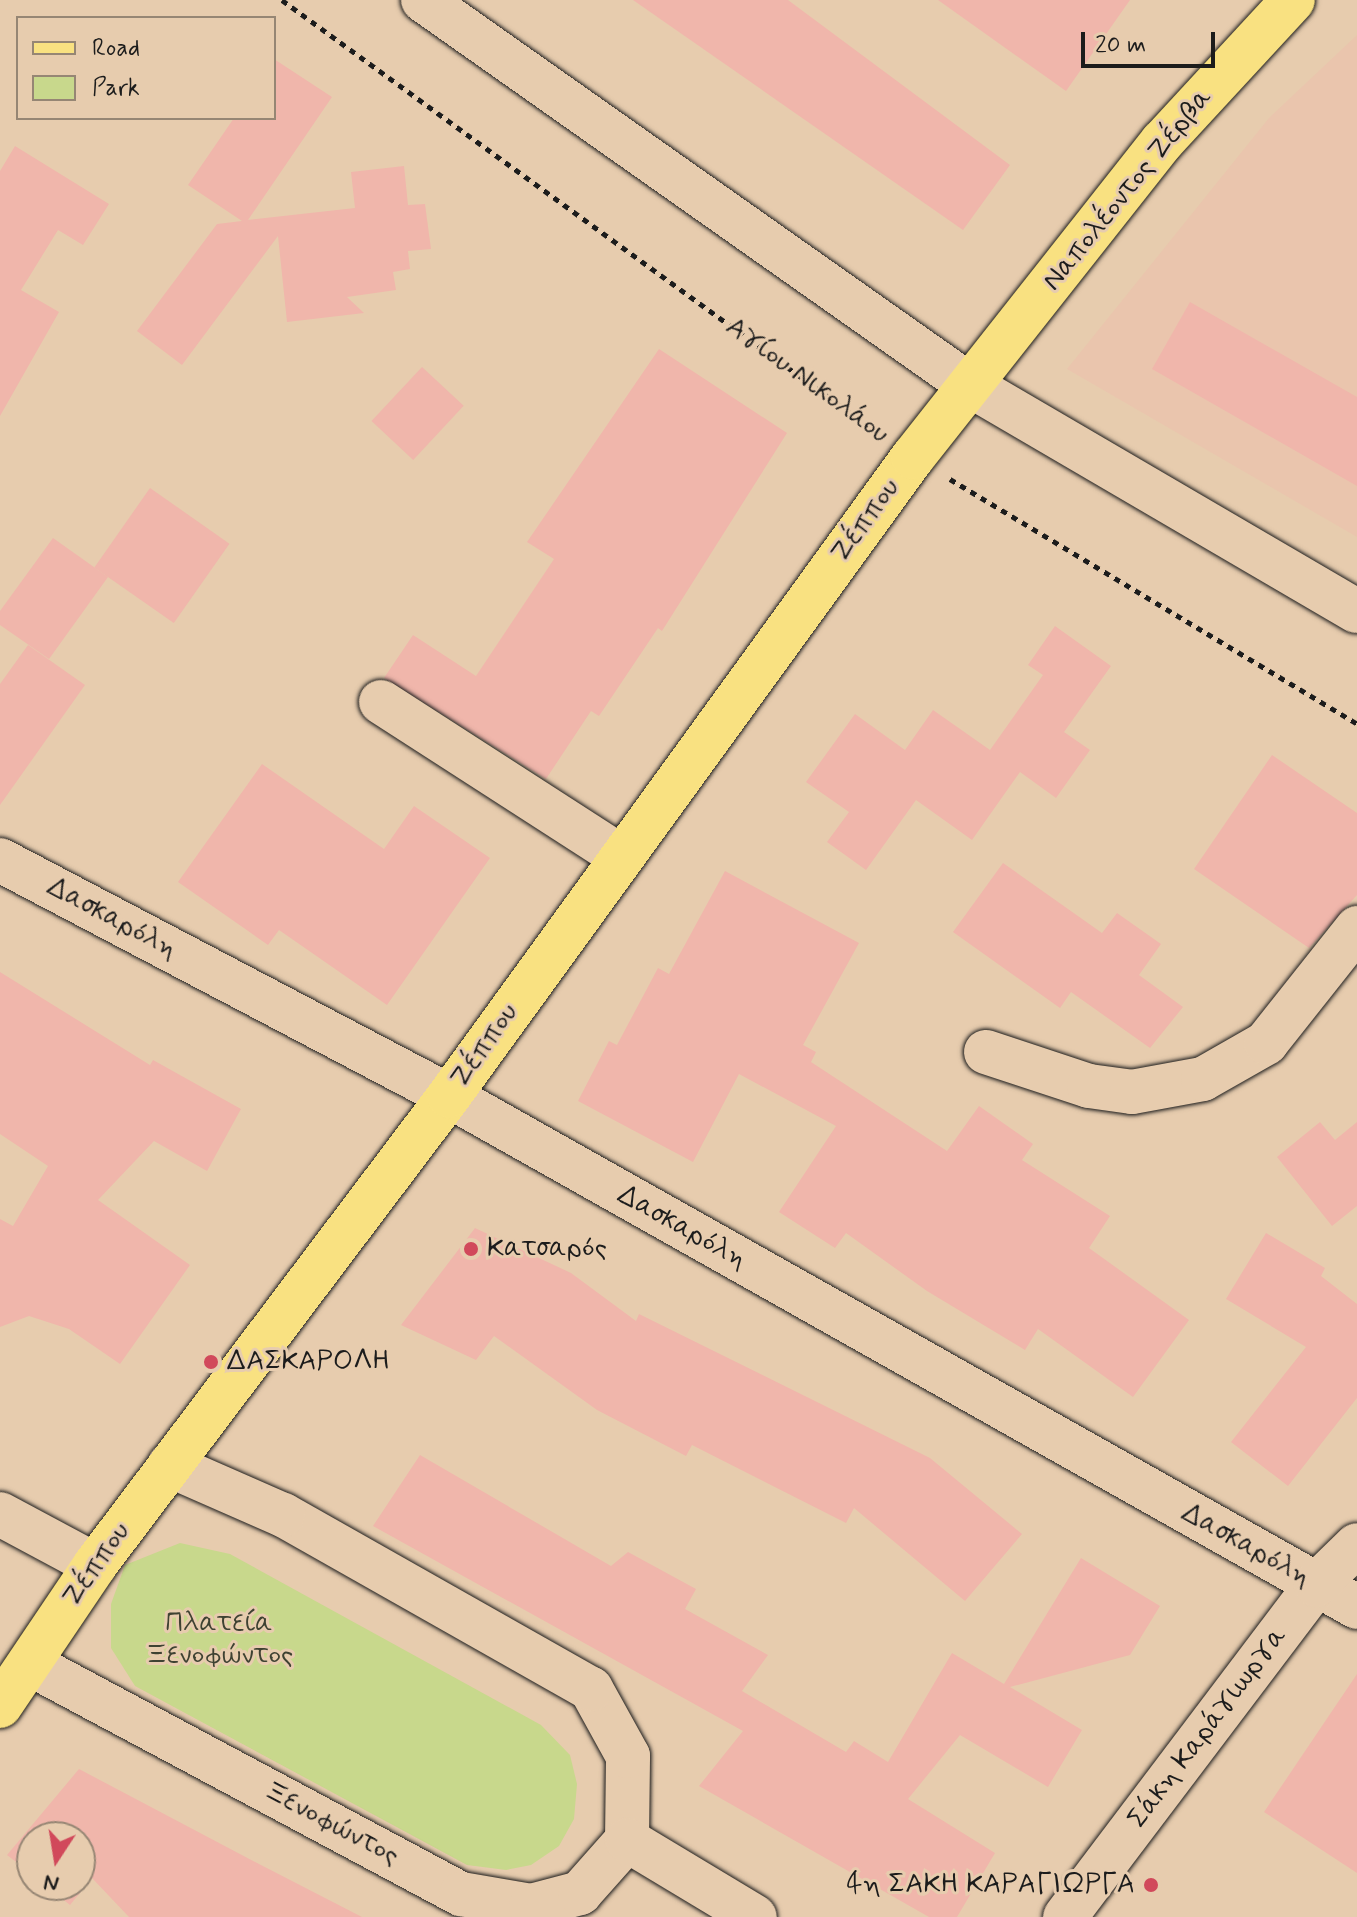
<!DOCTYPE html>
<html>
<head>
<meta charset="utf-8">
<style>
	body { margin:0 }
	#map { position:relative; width:1357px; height:1917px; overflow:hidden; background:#e7ccae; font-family:Mynerve,sans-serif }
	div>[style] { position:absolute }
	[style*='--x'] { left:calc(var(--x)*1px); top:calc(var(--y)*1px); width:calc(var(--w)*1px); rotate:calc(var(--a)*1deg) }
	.built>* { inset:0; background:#eac5ad }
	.green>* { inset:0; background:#c8d88c }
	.building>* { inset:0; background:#f0b6ab; transform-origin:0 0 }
	.path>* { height:5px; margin-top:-2.5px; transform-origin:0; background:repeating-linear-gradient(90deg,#1c1c1c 0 6px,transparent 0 12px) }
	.roads { filter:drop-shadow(0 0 2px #1c1c1c) drop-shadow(0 0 2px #1c1c1c) }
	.minor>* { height:44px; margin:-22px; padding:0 22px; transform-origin:22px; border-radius:22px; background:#e7ccae }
	.major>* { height:44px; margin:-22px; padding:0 22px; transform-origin:22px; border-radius:22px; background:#f9e181 }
	.dots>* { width:22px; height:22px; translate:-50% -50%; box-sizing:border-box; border:4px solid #e7ccae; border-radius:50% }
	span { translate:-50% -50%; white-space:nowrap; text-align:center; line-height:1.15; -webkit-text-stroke:6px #e7ccae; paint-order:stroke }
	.street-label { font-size:28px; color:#1c1c1c }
	.poi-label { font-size:28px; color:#1c1c1c }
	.left { translate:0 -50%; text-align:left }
	.right { translate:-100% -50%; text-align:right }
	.park-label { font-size:28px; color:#3e4232 }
	.legend { position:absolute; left:16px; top:16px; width:260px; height:104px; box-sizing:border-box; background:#e7ccae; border:2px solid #968674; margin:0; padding:10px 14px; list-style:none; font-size:24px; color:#1c1c1c }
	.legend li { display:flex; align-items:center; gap:16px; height:40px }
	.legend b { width:40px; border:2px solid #968674 }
	.north { position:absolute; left:16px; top:1821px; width:80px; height:80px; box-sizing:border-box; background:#e7ccae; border:2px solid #968674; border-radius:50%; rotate:192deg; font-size:22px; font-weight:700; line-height:32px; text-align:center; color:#1c1c1c }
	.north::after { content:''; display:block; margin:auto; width:28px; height:36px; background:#d1495b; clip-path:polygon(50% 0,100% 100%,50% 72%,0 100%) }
	.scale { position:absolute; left:1081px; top:32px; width:134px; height:36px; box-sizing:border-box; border:4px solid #1c1c1c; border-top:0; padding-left:10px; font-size:24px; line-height:28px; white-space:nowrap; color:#1c1c1c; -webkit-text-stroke:6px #e7ccae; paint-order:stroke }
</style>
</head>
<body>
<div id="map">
	<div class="built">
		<div style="clip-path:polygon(1357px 35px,1357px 537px,1067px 369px,1269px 118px)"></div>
	</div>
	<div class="green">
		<div style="clip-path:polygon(180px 1543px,230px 1554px,541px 1725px,570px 1755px,577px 1784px,574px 1819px,559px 1846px,531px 1865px,506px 1870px,467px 1865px,135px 1686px,111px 1648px,111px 1604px,125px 1565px)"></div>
	</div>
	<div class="building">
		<div style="clip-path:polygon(633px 0,788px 0,1010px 165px,963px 230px)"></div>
		<div style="clip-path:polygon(938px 0,1130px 0,1066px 91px)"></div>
		<div style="clip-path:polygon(274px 59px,332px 97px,248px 220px,355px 208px,351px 172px,404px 166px,408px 205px,425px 204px,431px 249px,408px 251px,410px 269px,393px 272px,396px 290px,347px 297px,364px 313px,287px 322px,278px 236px,182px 365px,137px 331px,217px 224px,242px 221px,188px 185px,234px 118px,274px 118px)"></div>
		<div style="clip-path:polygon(15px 146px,109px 204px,83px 245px,58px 230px,21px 290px,59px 312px,0 416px,0 171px)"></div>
		<div style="clip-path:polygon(1190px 302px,1357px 397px,1357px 486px,1152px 369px)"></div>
		<div style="clip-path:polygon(659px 349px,787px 433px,662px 631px,658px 628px,599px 716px,591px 711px,546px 779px,384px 678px,413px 635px,476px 676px,554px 559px,527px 542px)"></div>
		<div style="left:422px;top:367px;width:57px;height:74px;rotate:43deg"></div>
		<div style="left:150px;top:488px;width:97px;height:97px;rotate:35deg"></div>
		<div style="clip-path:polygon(53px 538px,108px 577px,49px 659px,0 625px,0 611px)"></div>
		<div style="clip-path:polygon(1055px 626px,1111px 666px,1064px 732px,1090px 750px,1056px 798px,1020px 772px,972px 840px,916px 800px,866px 870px,827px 842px,849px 812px,806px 782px,855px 714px,905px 750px,933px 710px,990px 750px,1043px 675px,1028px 665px)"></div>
		<div style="clip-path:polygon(28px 645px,85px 685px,0 805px,0 684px)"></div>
		<div style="clip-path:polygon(1272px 755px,1357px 813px,1357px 895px,1309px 948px,1194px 869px)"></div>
		<div style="clip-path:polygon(262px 764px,384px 849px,414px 806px,490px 858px,387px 1005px,279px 930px,268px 945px,178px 882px)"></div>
		<div style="clip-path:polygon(1003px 863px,1102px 933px,1117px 913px,1161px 944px,1139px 975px,1183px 1007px,1150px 1048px,1071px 992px,1060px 1008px,953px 932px)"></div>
		<div style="clip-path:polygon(725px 871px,859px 943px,803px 1045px,816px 1052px,811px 1062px,947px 1151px,979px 1106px,1033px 1144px,1022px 1160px,1110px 1216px,1089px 1248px,1189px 1320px,1133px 1397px,1038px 1329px,1025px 1350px,927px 1291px,846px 1233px,835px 1248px,779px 1212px,836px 1126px,739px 1074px,693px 1162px,578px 1101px,609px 1041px,617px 1045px,658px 968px,669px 974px)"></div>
		<div style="clip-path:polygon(0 972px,150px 1065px,153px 1060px,241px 1109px,207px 1171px,154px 1141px,98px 1200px,190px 1265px,120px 1364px,69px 1329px,29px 1316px,0 1327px,0 1219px,13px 1226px,48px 1166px,0 1134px)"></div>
		<div style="clip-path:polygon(1320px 1122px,1335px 1140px,1357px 1122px,1357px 1206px,1332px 1226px,1277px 1157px)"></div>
		<div style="clip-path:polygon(475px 1228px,571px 1273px,636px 1321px,639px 1314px,930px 1458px,1022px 1534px,965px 1601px,854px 1508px,846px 1523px,692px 1445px,686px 1456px,597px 1410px,494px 1336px,476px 1360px,401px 1325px)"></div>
		<div style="clip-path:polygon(1266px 1233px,1325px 1268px,1321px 1276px,1357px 1304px,1357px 1398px,1288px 1486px,1231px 1442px,1306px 1347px,1226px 1299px)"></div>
		<div style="clip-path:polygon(420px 1455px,611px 1566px,628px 1552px,696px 1589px,685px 1609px,768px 1655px,742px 1691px,846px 1752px,854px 1741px,888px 1762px,952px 1653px,1004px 1684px,1081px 1558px,1160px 1606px,1130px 1655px,1010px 1687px,1082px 1730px,1048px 1787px,960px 1735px,908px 1799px,995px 1853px,957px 1917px,929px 1917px,699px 1786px,743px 1731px,373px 1526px)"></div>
		<div style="clip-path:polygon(1357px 1674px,1357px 1873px,1264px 1812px)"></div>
		<div style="clip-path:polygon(79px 1769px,259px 1864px,362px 1917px,129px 1917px,92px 1878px,70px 1905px,45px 1885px,80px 1885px,80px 1837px,32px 1837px,32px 1874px,7px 1855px)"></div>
	</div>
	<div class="path">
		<div style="--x:282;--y:0;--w:737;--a:36"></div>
		<div style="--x:950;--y:479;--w:475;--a:31"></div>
	</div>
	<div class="roads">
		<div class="minor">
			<div style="--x:423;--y:0;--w:667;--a:35.17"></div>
			<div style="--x:968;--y:384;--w:450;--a:30.3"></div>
			<div style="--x:381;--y:702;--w:284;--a:32.8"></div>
			<div style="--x:0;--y:860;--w:507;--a:27.73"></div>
			<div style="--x:449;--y:1096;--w:1042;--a:29.37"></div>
			<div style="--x:986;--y:1052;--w:108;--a:18.3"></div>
			<div style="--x:1089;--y:1086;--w:43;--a:7.9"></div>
			<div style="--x:1132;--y:1092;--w:72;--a:-10.4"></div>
			<div style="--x:1203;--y:1079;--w:73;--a:-29.7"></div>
			<div style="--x:1266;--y:1043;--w:147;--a:-51.6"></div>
			<div style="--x:0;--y:1514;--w:108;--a:28.2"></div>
			<div style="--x:30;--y:1664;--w:489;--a:28.1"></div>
			<div style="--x:461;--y:1894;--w:71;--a:9.7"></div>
			<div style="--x:531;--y:1906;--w:51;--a:-14.9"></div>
			<div style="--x:580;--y:1893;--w:71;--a:-48.4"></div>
			<div style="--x:627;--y:1840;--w:84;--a:-89.3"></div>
			<div style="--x:628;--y:1756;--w:77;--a:-118.9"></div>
			<div style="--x:591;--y:1689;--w:354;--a:-150.5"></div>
			<div style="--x:283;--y:1515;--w:124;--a:-156.3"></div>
			<div style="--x:627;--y:1840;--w:149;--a:31"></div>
			<div style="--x:1065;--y:1917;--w:416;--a:-52.9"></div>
			<div style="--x:1316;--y:1585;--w:57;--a:-44.3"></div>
		</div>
		<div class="major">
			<div style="--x:0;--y:1706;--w:170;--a:-56"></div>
			<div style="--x:95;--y:1565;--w:588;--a:-52.95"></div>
			<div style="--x:449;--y:1096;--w:790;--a:-54.02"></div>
			<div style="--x:913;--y:457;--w:402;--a:-51.7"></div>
			<div style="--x:1162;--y:142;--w:193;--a:-47.3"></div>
		</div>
	</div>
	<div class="dots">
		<div style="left:471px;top:1249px;background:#d1495b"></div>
		<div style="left:211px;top:1362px;background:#d1495b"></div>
		<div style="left:1151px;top:1885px;background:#d1495b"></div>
	</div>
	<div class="street-label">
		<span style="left:1128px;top:190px;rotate:-51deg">Ναπολέοντος Ζέρβα</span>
		<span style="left:807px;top:381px;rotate:36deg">Αγίου Νικολάου</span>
		<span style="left:866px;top:521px;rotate:-54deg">Ζέππου</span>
		<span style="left:112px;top:919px;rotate:28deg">Δασκαρόλη</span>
		<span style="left:485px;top:1046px;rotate:-55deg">Ζέππου</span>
		<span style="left:682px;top:1228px;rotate:29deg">Δασκαρόλη</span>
		<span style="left:1246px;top:1546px;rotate:29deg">Δασκαρόλη</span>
		<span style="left:97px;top:1565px;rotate:-55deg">Ζέππου</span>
		<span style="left:1208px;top:1728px;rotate:-53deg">Σάκη Καράγιωργα</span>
		<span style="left:331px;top:1824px;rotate:28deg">Ξενοφώντος</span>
	</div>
	<div class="poi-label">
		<span class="left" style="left:487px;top:1249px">Κατσαρός</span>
		<span class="left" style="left:227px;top:1362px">ΔΑΣΚΑΡΟΛΗ</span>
		<span class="right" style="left:1135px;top:1885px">4η ΣΑΚΗ ΚΑΡΑΓΙΩΡΓΑ</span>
	</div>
	<div class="park-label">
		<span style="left:219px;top:1640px">Πλατεία<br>Ξενοφώντος</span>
	</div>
	<ul class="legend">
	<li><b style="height:10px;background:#f9e181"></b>Road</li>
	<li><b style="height:22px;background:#c8d88c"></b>Park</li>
	</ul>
	<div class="north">N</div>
	<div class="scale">20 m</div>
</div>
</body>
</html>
